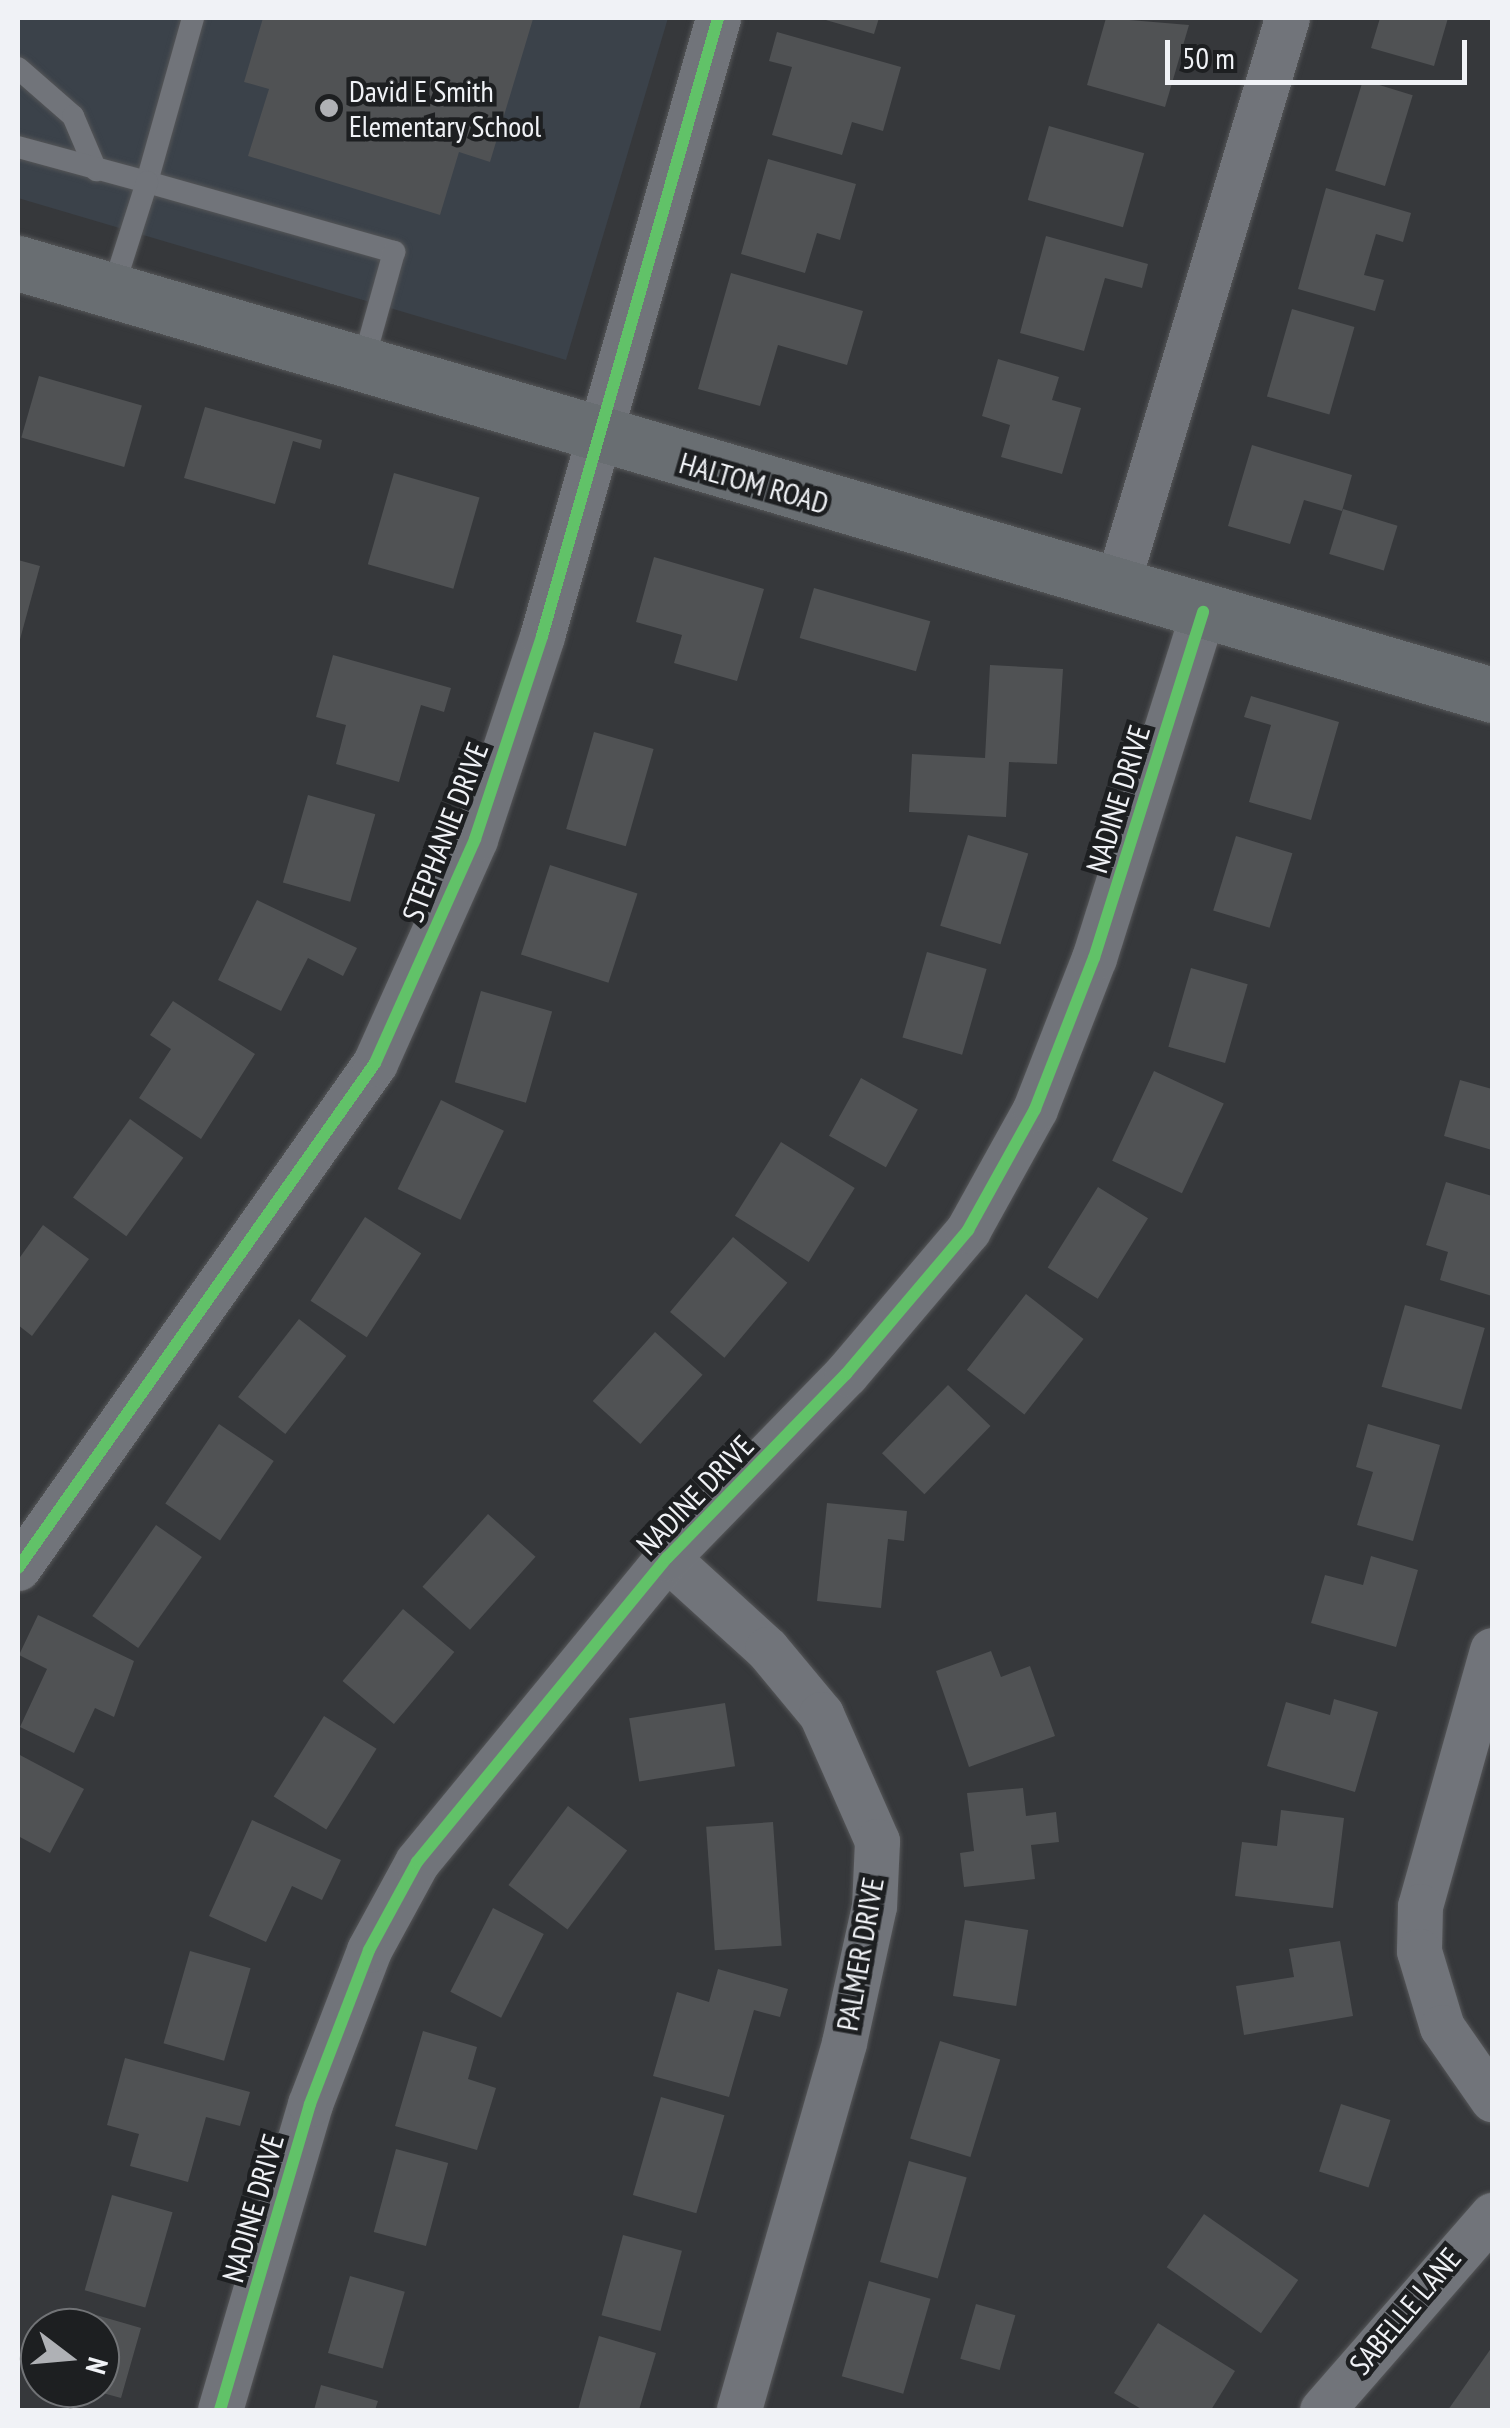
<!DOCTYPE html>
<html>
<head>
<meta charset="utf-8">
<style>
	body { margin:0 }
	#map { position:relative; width:1510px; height:2428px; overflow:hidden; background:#36383b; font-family:"PT Sans Narrow",sans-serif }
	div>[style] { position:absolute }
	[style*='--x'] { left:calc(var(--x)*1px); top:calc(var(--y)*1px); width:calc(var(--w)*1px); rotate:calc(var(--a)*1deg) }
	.built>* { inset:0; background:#3b424a }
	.building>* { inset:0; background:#505254; transform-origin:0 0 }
	.roads { filter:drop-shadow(0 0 2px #555658) drop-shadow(0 0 2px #555658) }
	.service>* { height:22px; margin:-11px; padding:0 11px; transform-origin:11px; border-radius:11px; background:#71747a }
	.minor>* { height:45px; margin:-22.5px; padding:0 22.5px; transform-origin:22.5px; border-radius:22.5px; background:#71747a }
	.secondary>* { height:55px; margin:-27.5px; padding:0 27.5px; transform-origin:27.5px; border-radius:27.5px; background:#696e72 }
	.cycleway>* { height:12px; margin:-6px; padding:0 6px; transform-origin:6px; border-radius:6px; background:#61c268 }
	.dots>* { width:28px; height:28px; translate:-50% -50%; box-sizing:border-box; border:5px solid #1d1f21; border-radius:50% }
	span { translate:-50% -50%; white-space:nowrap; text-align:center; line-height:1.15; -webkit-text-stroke:9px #1d1f21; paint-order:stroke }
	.poi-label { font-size:30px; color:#f0f2f6 }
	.left { translate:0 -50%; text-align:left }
	.street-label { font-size:30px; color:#f0f2f6 }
	.frame { position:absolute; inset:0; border:20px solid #f0f2f6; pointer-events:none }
	.north { position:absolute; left:20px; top:2308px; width:100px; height:100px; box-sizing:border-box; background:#1d1f21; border:2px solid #717376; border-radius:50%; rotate:106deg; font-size:28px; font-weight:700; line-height:40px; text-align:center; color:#f0f2f6 }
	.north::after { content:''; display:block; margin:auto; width:35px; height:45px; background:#afb1b5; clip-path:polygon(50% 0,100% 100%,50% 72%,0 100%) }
	.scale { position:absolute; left:1165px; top:40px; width:302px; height:45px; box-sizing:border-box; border:5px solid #f0f2f6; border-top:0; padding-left:12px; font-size:30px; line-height:35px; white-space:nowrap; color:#f0f2f6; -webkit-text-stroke:8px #1d1f21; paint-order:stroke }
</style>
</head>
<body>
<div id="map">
	<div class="built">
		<div style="clip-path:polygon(18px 18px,668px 18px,566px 360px,18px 198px)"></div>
	</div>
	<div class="building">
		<div style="clip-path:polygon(263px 18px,530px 18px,533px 19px,490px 162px,459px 152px,440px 215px,248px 156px,269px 89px,244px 82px)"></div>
		<div style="clip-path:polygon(819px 18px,879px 18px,874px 34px)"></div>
		<div style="clip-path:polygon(1106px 18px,1189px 25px,1165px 107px,1087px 85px)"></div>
		<div style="clip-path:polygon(1380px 18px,1448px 18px,1434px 66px,1371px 48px)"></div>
		<div style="clip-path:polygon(777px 32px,901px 67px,883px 131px,852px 122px,842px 155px,772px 135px,792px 67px,769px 61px)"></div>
		<div style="left:1363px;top:80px;width:52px;height:95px;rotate:17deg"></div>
		<div style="left:1049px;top:126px;width:99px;height:77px;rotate:16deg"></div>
		<div style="clip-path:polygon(768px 159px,856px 184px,840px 240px,817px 233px,805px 273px,741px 254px)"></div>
		<div style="clip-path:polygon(1326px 188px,1411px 213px,1403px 242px,1376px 234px,1364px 275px,1384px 280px,1375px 311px,1298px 289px)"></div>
		<div style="clip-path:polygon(1046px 236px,1148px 264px,1142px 288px,1105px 278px,1084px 351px,1020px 333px)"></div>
		<div style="clip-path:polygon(731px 273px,863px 311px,847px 365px,778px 345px,760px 406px,698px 389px)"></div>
		<div style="left:1292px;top:309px;width:65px;height:91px;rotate:16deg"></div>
		<div style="clip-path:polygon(998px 359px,1059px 377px,1052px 400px,1081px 408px,1062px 474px,1001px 457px,1010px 425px,982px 416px)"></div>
		<div style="left:39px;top:376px;width:107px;height:64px;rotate:16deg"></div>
		<div style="clip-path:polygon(205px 407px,322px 440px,320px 449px,293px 441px,275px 504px,184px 478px)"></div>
		<div style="clip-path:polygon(1252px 445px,1352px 475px,1342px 511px,1304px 500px,1290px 544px,1228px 526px)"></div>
		<div style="left:394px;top:473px;width:89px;height:95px;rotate:16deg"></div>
		<div style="left:1343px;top:509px;width:57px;height:47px;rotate:17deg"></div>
		<div style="clip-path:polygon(654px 557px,764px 589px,737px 681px,674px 663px,682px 635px,636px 622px)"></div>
		<div style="clip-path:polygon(18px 560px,40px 566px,19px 643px,18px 643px)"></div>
		<div style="left:814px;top:588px;width:121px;height:52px;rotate:16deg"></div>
		<div style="clip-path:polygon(333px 655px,451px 688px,444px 712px,421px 705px,399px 782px,336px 764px,346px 725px,316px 717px)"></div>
		<div style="clip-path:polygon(990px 665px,1063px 669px,1057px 764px,1009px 762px,1006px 817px,909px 812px,912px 754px,985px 758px)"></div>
		<div style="clip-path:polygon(1251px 696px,1339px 722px,1311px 820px,1249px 802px,1271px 725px,1244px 717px)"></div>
		<div style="left:594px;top:732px;width:62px;height:101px;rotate:16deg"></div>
		<div style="left:308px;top:795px;width:70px;height:91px;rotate:16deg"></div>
		<div style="left:968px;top:835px;width:63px;height:95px;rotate:17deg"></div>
		<div style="left:1236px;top:836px;width:59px;height:78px;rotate:17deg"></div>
		<div style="left:550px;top:865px;width:92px;height:94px;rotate:18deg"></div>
		<div style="clip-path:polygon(257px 900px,357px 948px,343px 976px,308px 958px,281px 1011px,218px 980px)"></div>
		<div style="left:927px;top:952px;width:62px;height:89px;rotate:16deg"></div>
		<div style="left:1191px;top:968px;width:59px;height:82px;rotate:16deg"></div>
		<div style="left:481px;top:991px;width:74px;height:95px;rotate:16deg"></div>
		<div style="clip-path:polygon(173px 1001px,255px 1054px,201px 1139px,139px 1098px,171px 1049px,150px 1035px)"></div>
		<div style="left:1154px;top:1071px;width:77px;height:99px;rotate:25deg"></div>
		<div style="left:861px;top:1078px;width:65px;height:66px;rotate:29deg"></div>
		<div style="clip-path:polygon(1460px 1080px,1492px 1089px,1492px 1150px,1444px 1136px)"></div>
		<div style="left:441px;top:1100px;width:70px;height:99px;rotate:26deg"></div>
		<div style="left:130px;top:1119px;width:66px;height:97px;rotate:36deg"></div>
		<div style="left:781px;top:1142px;width:87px;height:87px;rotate:32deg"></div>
		<div style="clip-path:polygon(1446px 1182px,1492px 1196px,1492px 1296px,1440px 1280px,1448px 1252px,1426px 1245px)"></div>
		<div style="left:1098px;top:1187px;width:59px;height:95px;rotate:32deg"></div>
		<div style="left:365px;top:1217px;width:67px;height:100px;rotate:33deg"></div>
		<div style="clip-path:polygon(43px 1225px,89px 1259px,32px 1336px,18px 1325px,18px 1260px)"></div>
		<div style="left:733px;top:1237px;width:71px;height:98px;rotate:40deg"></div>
		<div style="left:1026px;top:1294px;width:73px;height:96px;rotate:38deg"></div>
		<div style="left:1405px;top:1305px;width:83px;height:85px;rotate:16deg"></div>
		<div style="left:299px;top:1319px;width:60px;height:99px;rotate:38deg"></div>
		<div style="left:655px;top:1332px;width:64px;height:93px;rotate:42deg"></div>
		<div style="left:948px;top:1385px;width:59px;height:95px;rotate:44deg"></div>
		<div style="left:219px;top:1424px;width:66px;height:96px;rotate:34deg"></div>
		<div style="clip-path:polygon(1368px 1424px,1440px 1445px,1413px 1541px,1357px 1525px,1373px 1472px,1356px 1467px)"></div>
		<div style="clip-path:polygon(827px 1503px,907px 1511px,904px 1541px,888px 1539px,881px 1608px,817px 1601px)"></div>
		<div style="left:488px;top:1514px;width:64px;height:98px;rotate:42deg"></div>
		<div style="left:156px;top:1525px;width:56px;height:111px;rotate:35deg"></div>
		<div style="clip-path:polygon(1371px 1556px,1418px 1570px,1396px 1647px,1311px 1623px,1325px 1575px,1363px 1585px)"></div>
		<div style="left:403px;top:1609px;width:67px;height:94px;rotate:40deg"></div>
		<div style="clip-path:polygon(38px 1615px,134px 1661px,114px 1717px,95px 1708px,74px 1753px,20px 1727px,47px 1669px,19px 1655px)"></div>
		<div style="clip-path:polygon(991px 1651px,1001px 1677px,1030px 1666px,1055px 1736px,969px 1767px,936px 1671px)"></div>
		<div style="clip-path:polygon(1334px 1699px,1378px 1712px,1355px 1792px,1267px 1766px,1286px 1702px,1330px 1715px)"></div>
		<div style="left:725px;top:1703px;width:64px;height:97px;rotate:81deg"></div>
		<div style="left:324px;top:1716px;width:62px;height:95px;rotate:32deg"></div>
		<div style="clip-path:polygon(18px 1754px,84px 1789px,50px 1853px,18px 1836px)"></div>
		<div style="clip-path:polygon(1023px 1788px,1026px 1816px,1056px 1812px,1059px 1842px,1031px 1845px,1035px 1879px,964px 1887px,960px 1853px,974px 1851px,967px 1793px)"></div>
		<div style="left:568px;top:1806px;width:74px;height:99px;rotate:37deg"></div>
		<div style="clip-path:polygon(1281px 1810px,1344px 1818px,1333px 1908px,1235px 1896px,1242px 1842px,1277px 1846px)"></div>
		<div style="clip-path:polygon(252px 1820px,341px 1860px,322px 1900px,292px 1886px,266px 1942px,209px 1916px)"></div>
		<div style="left:773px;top:1822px;width:124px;height:67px;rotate:86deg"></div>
		<div style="left:493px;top:1908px;width:57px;height:94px;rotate:27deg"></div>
		<div style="left:965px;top:1920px;width:64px;height:77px;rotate:9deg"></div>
		<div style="clip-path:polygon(1340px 1941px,1353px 2016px,1244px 2035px,1236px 1986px,1294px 1977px,1289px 1949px)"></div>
		<div style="left:190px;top:1951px;width:63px;height:96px;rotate:16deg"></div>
		<div style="clip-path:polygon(718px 1969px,788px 1989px,780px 2017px,754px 2010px,729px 2097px,653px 2076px,677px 1992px,709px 2002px)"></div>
		<div style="clip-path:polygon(423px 2031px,477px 2047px,468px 2079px,496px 2088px,477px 2150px,395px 2126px)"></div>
		<div style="left:940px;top:2041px;width:63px;height:102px;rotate:17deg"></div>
		<div style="clip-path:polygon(125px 2058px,250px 2092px,240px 2126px,206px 2117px,188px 2182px,130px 2166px,139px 2134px,107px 2125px)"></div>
		<div style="left:661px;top:2097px;width:66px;height:102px;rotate:16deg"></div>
		<div style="left:1341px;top:2104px;width:52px;height:71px;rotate:18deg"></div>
		<div style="left:396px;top:2149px;width:54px;height:86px;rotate:15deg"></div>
		<div style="left:909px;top:2161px;width:60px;height:105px;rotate:16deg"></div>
		<div style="left:112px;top:2195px;width:63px;height:99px;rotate:16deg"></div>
		<div style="left:1204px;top:2214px;width:115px;height:65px;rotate:35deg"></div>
		<div style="left:623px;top:2235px;width:61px;height:83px;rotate:15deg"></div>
		<div style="left:350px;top:2276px;width:57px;height:80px;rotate:16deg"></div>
		<div style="left:869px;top:2281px;width:64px;height:99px;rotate:16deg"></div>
		<div style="left:976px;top:2304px;width:41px;height:57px;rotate:16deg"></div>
		<div style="clip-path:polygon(79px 2310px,141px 2328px,121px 2398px,88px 2389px,100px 2388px,100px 2328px,74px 2328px)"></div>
		<div style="clip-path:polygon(1158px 2323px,1235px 2371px,1211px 2410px,1143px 2410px,1114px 2393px)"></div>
		<div style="clip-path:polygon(599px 2336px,656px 2353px,639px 2410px,578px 2410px)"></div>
		<div style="clip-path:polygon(1492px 2347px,1492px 2410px,1448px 2410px)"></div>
		<div style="clip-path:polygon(321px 2385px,378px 2401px,375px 2410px,314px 2410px)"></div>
	</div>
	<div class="roads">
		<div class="service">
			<div style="--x:193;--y:18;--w:170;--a:105.7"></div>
			<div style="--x:147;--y:182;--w:257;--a:15.8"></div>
			<div style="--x:394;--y:252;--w:115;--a:105.6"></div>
			<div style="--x:18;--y:68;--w:73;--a:41.1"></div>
			<div style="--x:73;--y:116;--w:59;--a:66.9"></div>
			<div style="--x:18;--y:147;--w:134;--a:15.2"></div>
			<div style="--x:147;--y:182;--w:115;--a:107.7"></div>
		</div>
		<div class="minor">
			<div style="--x:1116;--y:588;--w:595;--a:-73.3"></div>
			<div style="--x:667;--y:1558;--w:135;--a:42.3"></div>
			<div style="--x:767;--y:1649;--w:85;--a:50.3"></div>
			<div style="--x:821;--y:1714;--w:139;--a:66.2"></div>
			<div style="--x:877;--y:1841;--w:65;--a:92.6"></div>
			<div style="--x:874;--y:1906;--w:140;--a:102.4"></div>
			<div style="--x:844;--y:2043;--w:382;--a:106"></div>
			<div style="--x:18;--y:1568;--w:618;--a:-54.74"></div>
			<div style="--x:375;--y:1063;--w:245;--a:-65.9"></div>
			<div style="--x:475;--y:839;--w:214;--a:-71.7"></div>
			<div style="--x:542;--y:636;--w:643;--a:-74.1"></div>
			<div style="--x:1492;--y:1650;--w:266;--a:105.7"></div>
			<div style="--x:1420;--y:1906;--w:45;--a:91.3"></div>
			<div style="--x:1419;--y:1951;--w:79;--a:73.2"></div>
			<div style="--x:1442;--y:2027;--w:88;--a:55.2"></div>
			<div style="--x:220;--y:2410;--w:319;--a:-73.6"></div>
			<div style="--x:310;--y:2104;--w:165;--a:-69"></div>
			<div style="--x:369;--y:1950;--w:100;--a:-61.4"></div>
			<div style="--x:417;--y:1862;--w:394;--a:-50.6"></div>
			<div style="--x:667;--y:1558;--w:257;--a:-45.8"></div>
			<div style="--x:846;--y:1374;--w:189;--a:-49.7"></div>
			<div style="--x:968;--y:1230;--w:138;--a:-61"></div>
			<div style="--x:1035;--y:1109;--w:162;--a:-68.7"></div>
			<div style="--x:1094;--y:958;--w:363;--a:-72.5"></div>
			<div style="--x:1322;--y:2410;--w:259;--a:-48.9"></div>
		</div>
		<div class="secondary">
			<div style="--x:18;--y:263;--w:1536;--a:16.33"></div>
		</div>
	</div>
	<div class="cycleway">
		<div style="--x:18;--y:1568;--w:618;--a:-54.74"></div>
		<div style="--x:375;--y:1063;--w:245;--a:-65.9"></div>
		<div style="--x:475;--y:839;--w:214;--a:-71.7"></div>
		<div style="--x:542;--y:636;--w:643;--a:-74.1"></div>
		<div style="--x:220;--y:2410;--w:319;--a:-73.6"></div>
		<div style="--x:310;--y:2104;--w:165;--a:-69"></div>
		<div style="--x:369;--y:1950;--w:100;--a:-61.4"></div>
		<div style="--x:417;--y:1862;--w:394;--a:-50.6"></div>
		<div style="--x:667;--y:1558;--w:257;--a:-45.8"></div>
		<div style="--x:846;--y:1374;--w:189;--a:-49.7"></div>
		<div style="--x:968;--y:1230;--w:138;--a:-61"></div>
		<div style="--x:1035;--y:1109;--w:162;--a:-68.7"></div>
		<div style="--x:1094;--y:958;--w:363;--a:-72.5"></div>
	</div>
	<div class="dots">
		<div style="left:329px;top:108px;background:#afb1b5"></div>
	</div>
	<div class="poi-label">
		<span class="left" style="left:349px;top:108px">David E Smith<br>Elementary School</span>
	</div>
	<div class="street-label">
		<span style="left:754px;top:483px;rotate:16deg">HALTOM ROAD</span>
		<span style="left:1118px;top:799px;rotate:-73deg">NADINE DRIVE</span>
		<span style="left:445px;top:832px;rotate:-69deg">STEPHANIE DRIVE</span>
		<span style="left:695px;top:1495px;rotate:-46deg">NADINE DRIVE</span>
		<span style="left:860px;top:1954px;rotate:-80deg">PALMER DRIVE</span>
		<span style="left:253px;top:2208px;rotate:-74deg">NADINE DRIVE</span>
		<span style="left:1405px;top:2311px;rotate:-50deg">SABELLE LANE</span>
	</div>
	<div class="frame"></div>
	<div class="north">N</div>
	<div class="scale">50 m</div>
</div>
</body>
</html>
